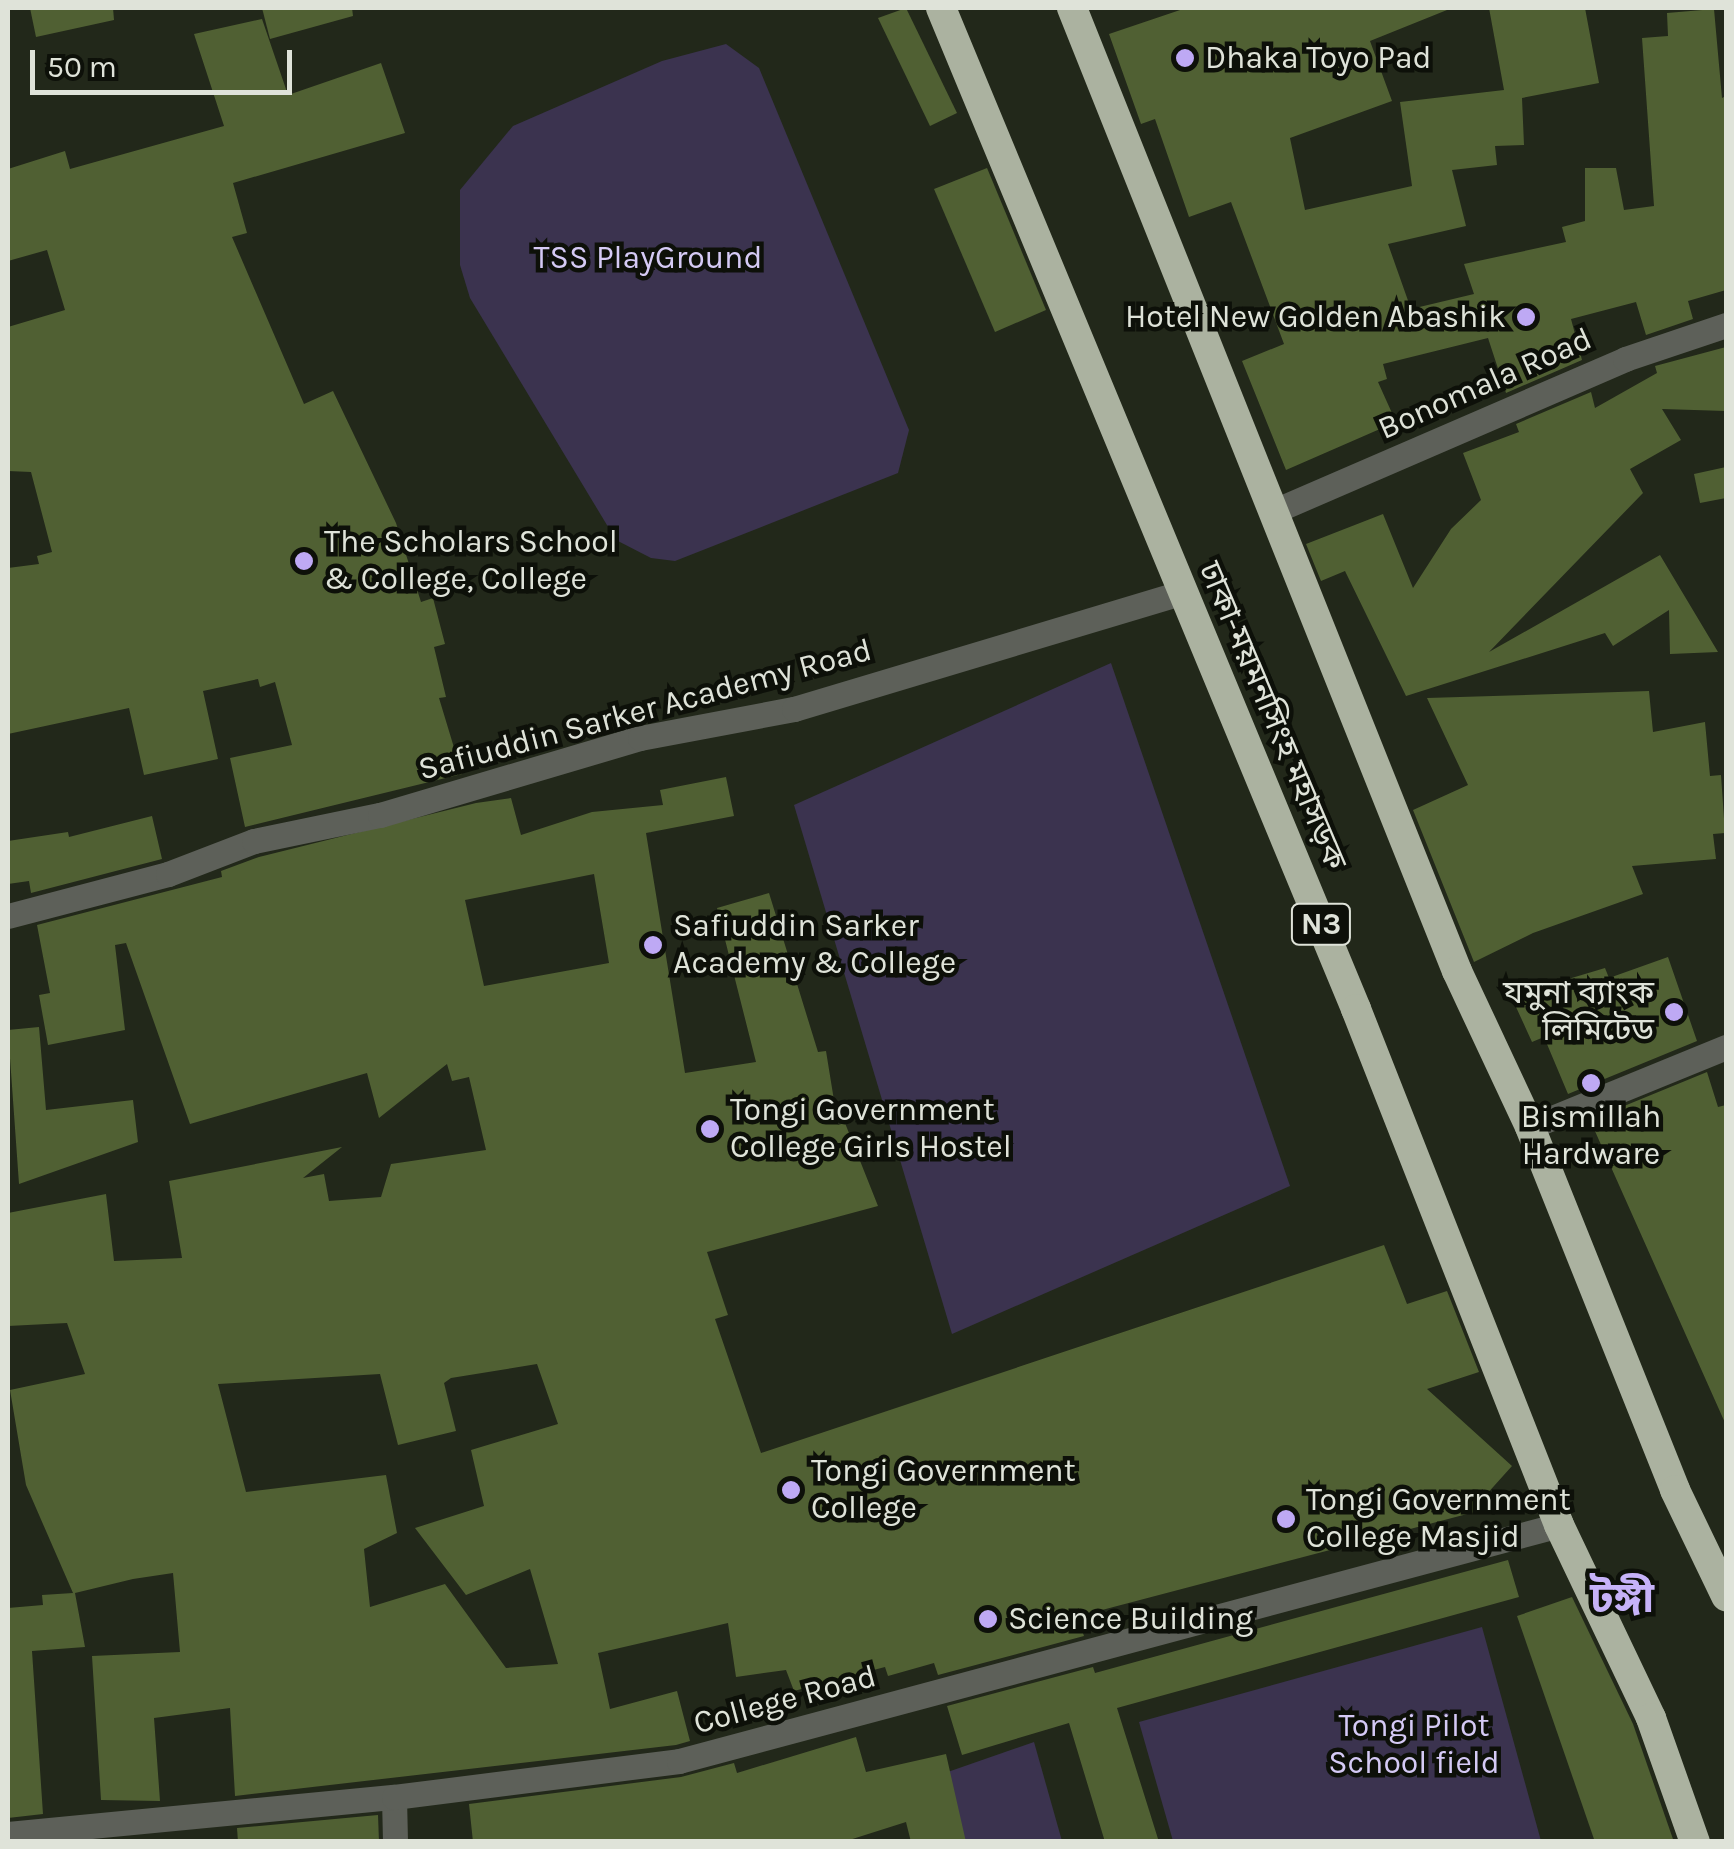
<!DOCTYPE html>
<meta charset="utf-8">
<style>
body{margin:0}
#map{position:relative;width:1734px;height:1849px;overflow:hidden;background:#22281a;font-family:Karla,"Noto Sans Bengali",sans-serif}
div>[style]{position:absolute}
.green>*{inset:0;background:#3b334f}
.building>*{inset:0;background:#506033}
.minor>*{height:25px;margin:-12.5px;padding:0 12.5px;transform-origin:12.5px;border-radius:12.5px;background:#5d6059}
.highway>*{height:30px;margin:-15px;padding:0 15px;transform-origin:15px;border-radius:15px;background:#abb2a0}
.dots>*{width:28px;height:28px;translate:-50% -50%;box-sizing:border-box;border:5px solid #0d1009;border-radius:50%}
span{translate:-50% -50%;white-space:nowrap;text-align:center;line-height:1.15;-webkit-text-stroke:9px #0d1009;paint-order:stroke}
.shield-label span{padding:2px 8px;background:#0d1009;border:2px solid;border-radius:8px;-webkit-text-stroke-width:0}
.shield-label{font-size:30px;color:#dfe3d9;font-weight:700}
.poi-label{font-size:32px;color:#dfe3d9}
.left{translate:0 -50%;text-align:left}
.right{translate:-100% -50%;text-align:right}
.park-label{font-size:32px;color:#d5caf5}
.street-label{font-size:32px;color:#dfe3d9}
.district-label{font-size:42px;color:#c6b2f8;font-weight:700}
.frame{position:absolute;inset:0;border:10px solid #dfe3d9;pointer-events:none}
.scale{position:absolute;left:30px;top:50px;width:262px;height:45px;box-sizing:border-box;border:5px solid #dfe3d9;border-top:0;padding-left:12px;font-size:30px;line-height:35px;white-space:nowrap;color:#dfe3d9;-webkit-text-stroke:8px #0d1009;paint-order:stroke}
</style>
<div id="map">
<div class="green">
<i style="clip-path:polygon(726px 44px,759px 68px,909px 430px,898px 473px,675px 561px,651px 558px,616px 540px,470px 298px,460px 265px,460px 190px,513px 126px,662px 61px)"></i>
<i style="clip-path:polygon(1111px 663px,1290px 1186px,952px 1334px,794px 805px)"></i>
<i style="clip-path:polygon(1482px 1627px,1541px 1841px,1173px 1841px,1139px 1722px)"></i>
<i style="clip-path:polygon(1034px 1742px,1062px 1841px,937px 1841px,919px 1782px)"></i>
</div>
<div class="building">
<i style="clip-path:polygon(30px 8px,113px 8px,114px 20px,36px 37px)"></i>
<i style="clip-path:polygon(262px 8px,352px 8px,353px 16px,270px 39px)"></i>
<i style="clip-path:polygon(906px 8px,957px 113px,930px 126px,878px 18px)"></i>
<i style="clip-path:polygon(1186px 8px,1452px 8px,1370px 41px,1392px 101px,1290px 138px,1305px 210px,1412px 186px,1400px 102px,1504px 90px,1489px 8px,1585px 8px,1599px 83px,1522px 98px,1524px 145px,1495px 146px,1497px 165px,1452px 170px,1466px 226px,1388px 244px,1411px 309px,1474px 294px,1464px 264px,1566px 242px,1562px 227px,1585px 221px,1585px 168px,1616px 168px,1624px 210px,1654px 206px,1642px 38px,1668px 36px,1667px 13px,1714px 9px,1722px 98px,1726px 96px,1726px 290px,1688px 301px,1693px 319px,1646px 335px,1636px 302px,1571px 319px,1582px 360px,1506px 393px,1488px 338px,1383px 364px,1387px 379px,1378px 382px,1396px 422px,1286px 470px,1242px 361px,1284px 344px,1231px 202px,1189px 217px,1155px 119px,1141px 124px,1109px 34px)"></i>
<i style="clip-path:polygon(262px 19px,288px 95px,381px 63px,405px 133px,233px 183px,247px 233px,232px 237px,304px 404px,333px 391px,396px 523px,421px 602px,433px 598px,445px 644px,434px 647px,446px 697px,439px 698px,462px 774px,245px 827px,230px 758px,292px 745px,275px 682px,260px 687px,258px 679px,203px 691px,218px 759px,144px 775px,129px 708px,8px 734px,8px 568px,39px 564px,37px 556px,52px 552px,31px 472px,8px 471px,8px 327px,65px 310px,47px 250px,8px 261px,8px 169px,65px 151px,70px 169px,224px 126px,194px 34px)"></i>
<i style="clip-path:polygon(987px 168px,1046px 310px,995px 332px,934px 189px)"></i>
<i style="clip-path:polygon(1726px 347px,1726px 411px,1662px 409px,1681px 440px,1630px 469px,1643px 493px,1489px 652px,1660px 555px,1718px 652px,1670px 654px,1669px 610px,1613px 646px,1605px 633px,1406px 696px,1345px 571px,1321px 581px,1306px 544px,1383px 514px,1413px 588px,1451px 529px,1481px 500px,1463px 453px,1519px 432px,1516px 424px,1591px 392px,1595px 408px,1657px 373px,1655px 366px)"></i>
<i style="clip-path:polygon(1726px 467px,1726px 498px,1700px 503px,1694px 474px)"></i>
<i style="clip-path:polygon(1649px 691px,1653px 732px,1705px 722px,1710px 776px,1721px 775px,1725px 833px,1713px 834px,1716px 859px,1632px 866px,1643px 894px,1533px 933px,1474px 962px,1413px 810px,1468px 785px,1427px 698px)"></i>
<i style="clip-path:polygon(evenodd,726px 777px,734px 816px,646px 833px,685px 1073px,756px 1062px,717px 908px,769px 893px,818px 1052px,826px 1051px,838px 1125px,845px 1123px,878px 1206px,707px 1252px,728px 1315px,715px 1319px,761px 1453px,1384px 1245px,1407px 1304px,1447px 1291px,1479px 1372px,1427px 1389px,1512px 1466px,1485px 1496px,1490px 1508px,1102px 1610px,1079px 1621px,1084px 1636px,938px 1675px,934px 1663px,888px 1676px,885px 1667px,794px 1691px,786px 1670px,736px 1677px,728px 1623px,598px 1653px,610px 1709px,677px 1691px,690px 1741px,676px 1745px,235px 1796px,230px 1708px,154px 1718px,160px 1801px,101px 1800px,92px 1656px,180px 1652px,173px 1573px,133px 1579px,75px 1593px,85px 1647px,32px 1651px,43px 1814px,8px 1818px,8px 1608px,43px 1605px,42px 1595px,73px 1593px,26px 1485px,10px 1390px,85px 1374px,67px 1323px,8px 1326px,8px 1213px,106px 1194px,114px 1261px,182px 1258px,169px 1181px,342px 1147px,303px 1178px,324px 1174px,329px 1201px,381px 1197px,391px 1164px,486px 1150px,469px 1077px,452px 1081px,447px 1064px,379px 1118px,367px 1073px,190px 1124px,126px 943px,115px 945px,125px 1030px,48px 1045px,39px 995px,50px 993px,37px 925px,222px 877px,221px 871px,259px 857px,476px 803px,511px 798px,521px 835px,592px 812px,663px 805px,660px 790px,726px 777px,594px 874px,609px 963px,484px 986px,465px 900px,594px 874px,726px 777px,537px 1364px,558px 1424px,471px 1450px,484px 1506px,415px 1528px,466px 1595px,530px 1569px,558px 1664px,506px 1668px,445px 1584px,370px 1607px,364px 1549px,397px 1533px,386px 1475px,246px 1492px,218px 1384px,380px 1374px,398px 1445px,456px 1431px,444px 1383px,451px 1378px,537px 1364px)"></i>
<i style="clip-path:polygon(152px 816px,162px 859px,31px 893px,29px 881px,8px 884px,8px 841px,68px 832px,69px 837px)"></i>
<i style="clip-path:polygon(1668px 957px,1697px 1041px,1568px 1094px,1544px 1037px,1532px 1042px,1511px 996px,1605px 968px,1609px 978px)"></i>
<i style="clip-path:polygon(39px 1027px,46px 1110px,133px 1100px,138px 1142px,19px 1184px,8px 1030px)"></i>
<i style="clip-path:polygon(1707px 1072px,1718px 1107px,1726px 1105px,1726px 1425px,1590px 1120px)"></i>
<i style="clip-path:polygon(1508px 1560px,1519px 1597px,1117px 1708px,1159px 1842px,1105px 1842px,1069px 1723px,962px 1755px,947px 1706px,1093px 1667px,1095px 1673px)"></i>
<i style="clip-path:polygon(1572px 1597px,1633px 1724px,1674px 1842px,1595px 1842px,1517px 1616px)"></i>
<i style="clip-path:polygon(856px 1737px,866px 1772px,946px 1754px,966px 1842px,911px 1842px,906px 1822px,843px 1842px,473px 1842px,469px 1804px,681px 1777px,734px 1763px,737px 1773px)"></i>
<i style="clip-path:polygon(378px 1815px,379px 1842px,238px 1842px,237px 1828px)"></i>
</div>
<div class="minor">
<i style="left:1272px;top:512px;width:385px;rotate:-23.4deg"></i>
<i style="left:1625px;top:359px;width:107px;rotate:-18.6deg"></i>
<i style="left:8px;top:916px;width:165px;rotate:-14.7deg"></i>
<i style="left:168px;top:874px;width:92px;rotate:-21deg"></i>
<i style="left:254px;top:841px;width:129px;rotate:-11.7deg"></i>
<i style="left:380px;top:815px;width:271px;rotate:-16.5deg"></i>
<i style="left:640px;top:738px;width:157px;rotate:-10.7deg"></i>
<i style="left:794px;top:709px;width:406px;rotate:-16.7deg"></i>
<i style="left:1530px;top:1127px;width:212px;rotate:-22.2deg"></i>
<i style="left:394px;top:1797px;width:45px;rotate:88.7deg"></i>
<i style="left:8px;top:1834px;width:388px;rotate:-5.5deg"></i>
<i style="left:394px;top:1797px;width:287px;rotate:-7.2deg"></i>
<i style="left:679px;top:1761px;width:911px;rotate:-15.01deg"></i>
</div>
<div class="highway">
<i style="left:941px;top:8px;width:1084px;rotate:67.48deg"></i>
<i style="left:1356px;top:1009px;width:554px;rotate:68.52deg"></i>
<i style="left:1559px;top:1525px;width:214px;rotate:64.5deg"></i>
<i style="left:1651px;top:1718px;width:132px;rotate:70.5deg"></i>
<i style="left:1072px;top:8px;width:1037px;rotate:68.21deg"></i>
<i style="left:1457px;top:971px;width:172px;rotate:64.9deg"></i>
<i style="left:1530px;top:1127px;width:391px;rotate:68.2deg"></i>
<i style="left:1675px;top:1490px;width:118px;rotate:64.3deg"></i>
</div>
<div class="dots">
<i style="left:1185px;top:58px;background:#bea9f4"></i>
<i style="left:1526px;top:317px;background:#bea9f4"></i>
<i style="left:304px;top:561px;background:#bea9f4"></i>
<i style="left:653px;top:945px;background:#bea9f4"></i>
<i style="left:1674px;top:1012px;background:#bea9f4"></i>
<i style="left:1591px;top:1083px;background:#bea9f4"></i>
<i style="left:710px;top:1129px;background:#bea9f4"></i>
<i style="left:791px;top:1490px;background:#bea9f4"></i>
<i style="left:1286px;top:1519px;background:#bea9f4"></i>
<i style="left:988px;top:1619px;background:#bea9f4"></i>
</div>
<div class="shield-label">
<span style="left:1321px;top:924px">N3</span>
</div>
<div class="poi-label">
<span class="left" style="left:1205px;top:58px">Dhaka Toyo Pad</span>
<span class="right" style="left:1506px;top:317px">Hotel New Golden Abashik</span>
<span class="left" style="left:324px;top:561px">The Scholars School<br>&amp; College, College</span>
<span class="left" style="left:673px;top:945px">Safiuddin Sarker<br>Academy &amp; College</span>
<span class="right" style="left:1654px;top:1012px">যমুনা ব্যাংক<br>লিমিটেড</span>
<span class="left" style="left:730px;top:1129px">Tongi Government<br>College Girls Hostel</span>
<span style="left:1591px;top:1136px">Bismillah<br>Hardware</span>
<span class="left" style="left:811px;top:1490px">Tongi Government<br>College</span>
<span class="left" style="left:1306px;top:1519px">Tongi Government<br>College Masjid</span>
<span class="left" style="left:1008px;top:1619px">Science Building</span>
</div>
<div class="park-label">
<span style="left:648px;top:258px">TSS PlayGround</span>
<span style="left:1414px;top:1745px">Tongi Pilot<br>School field</span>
</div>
<div class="street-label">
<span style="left:1485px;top:384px;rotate:-24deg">Bonomala Road</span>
<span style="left:645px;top:710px;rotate:-15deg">Safiuddin Sarker Academy Road</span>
<span style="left:1272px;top:716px;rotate:67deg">ঢাকা-ময়মনসিংহ মহাসড়ক</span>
<span style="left:785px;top:1700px;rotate:-15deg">College Road</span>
</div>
<div class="district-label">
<span style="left:1622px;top:1598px">টঙ্গী</span>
</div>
<div class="frame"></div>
<div class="scale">50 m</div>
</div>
